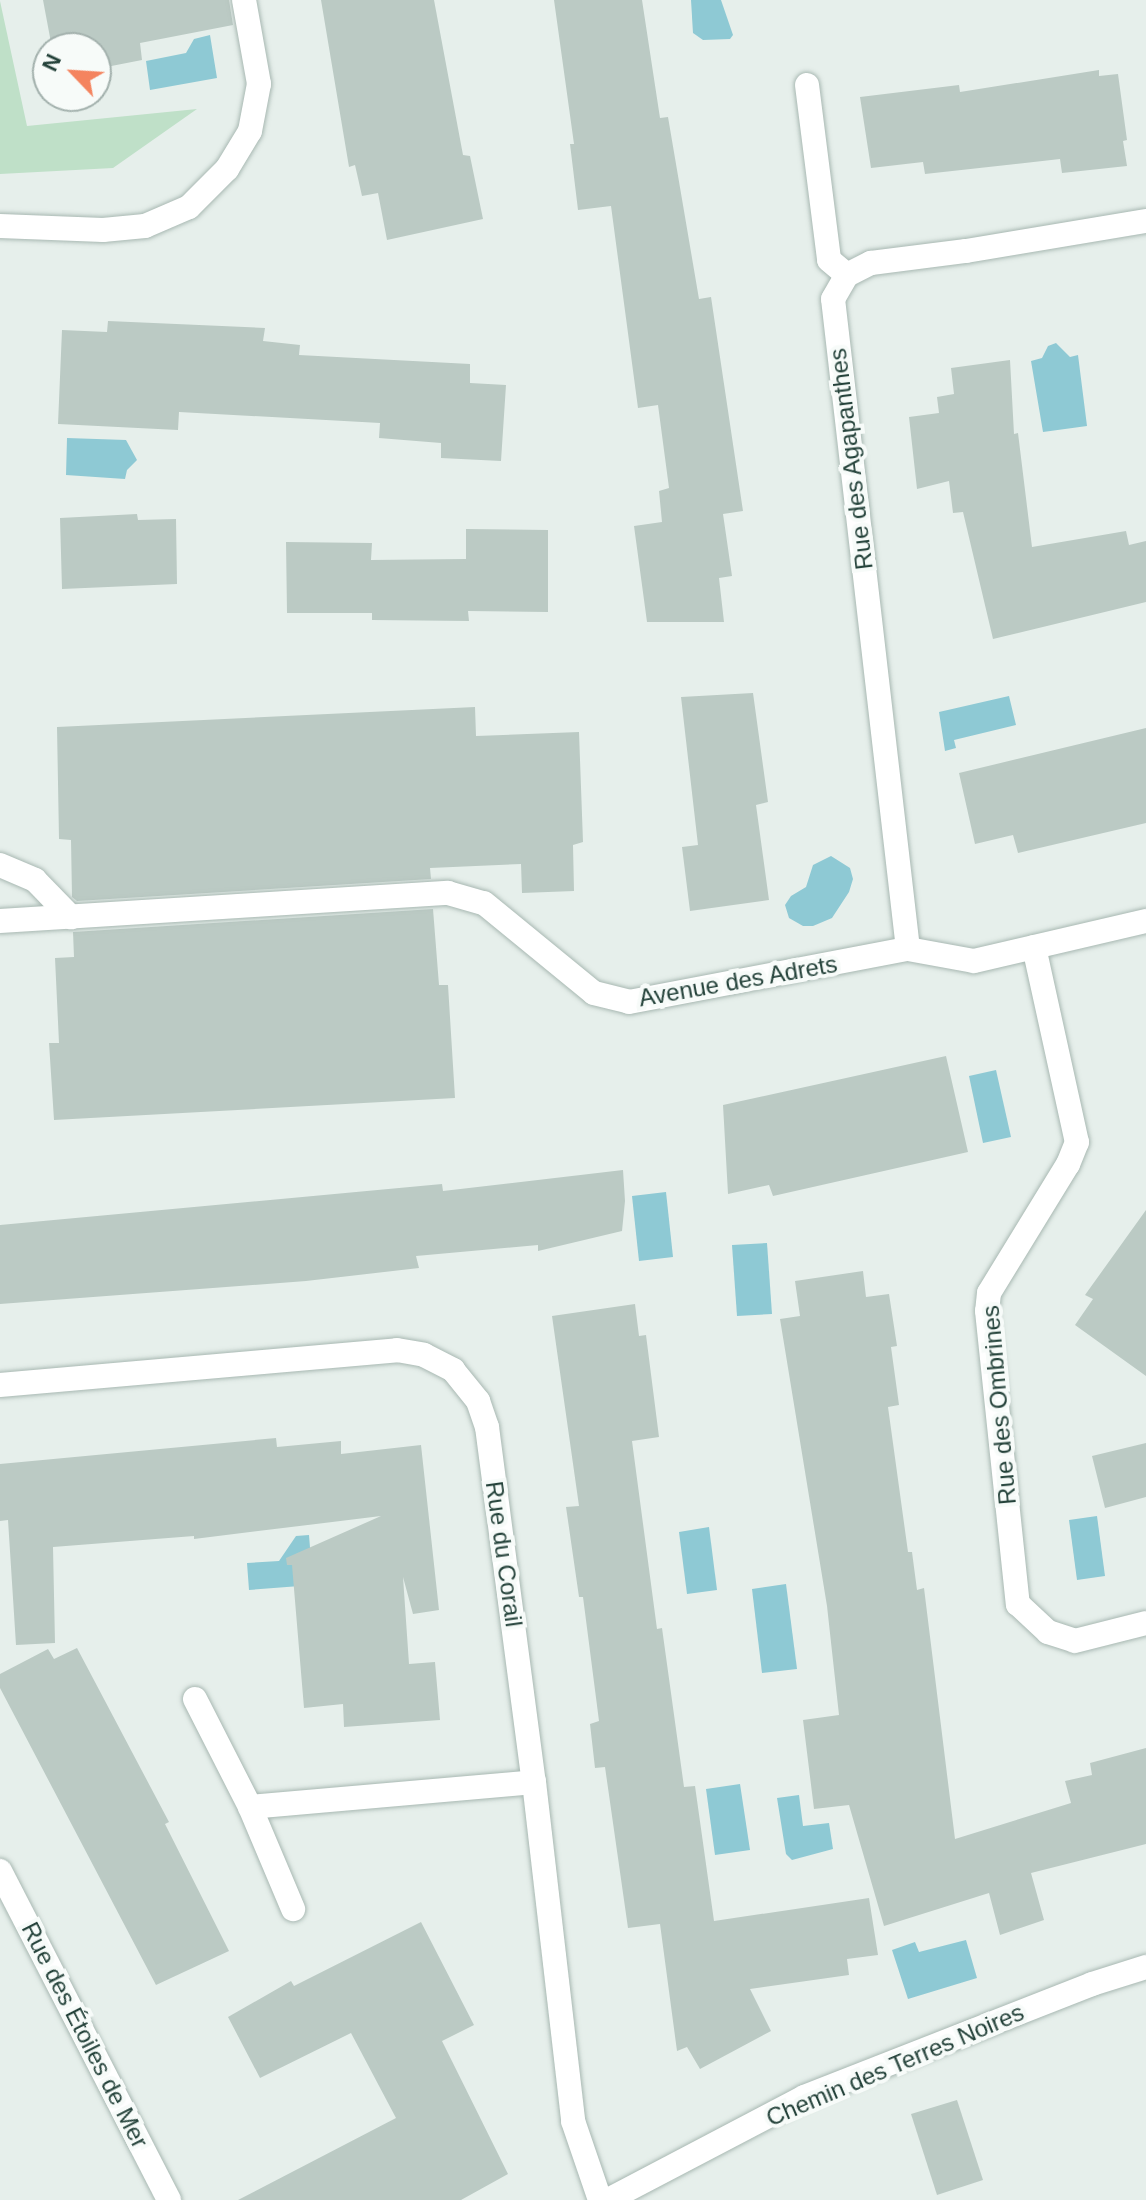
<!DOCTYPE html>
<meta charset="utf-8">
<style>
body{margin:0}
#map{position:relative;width:1146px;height:2200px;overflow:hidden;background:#e6efeb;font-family:Helvetica,sans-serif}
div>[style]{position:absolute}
.green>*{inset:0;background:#bfe0c8}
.water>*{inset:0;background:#8ec9d4}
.building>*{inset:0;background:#bbcac4}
.roads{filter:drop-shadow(0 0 2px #a8b8b2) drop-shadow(0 0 2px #a8b8b2)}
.minor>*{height:24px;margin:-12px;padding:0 12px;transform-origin:12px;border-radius:12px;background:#fff}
span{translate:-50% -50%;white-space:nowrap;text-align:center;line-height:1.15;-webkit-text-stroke:8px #f7fbf9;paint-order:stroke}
.street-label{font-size:24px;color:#24423a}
.north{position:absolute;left:32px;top:32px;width:80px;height:80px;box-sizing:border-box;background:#f7fbf9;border:2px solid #a3b1ad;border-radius:50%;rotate:295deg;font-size:22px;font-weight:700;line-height:32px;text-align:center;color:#24423a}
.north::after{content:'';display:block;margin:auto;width:28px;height:36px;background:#f4845f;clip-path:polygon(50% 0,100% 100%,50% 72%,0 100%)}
</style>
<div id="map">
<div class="green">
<i style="clip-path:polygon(0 1px,27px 126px,197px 109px,113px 168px,0 174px)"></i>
</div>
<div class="water">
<i style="clip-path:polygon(691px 0,721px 0,733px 35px,730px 39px,703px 40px,693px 33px)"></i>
<i style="clip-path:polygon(210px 35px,217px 78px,150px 90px,146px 61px,186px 53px,194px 39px)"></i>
<i style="clip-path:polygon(1056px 343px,1070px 357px,1078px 355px,1087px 426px,1043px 432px,1031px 361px,1042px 358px,1048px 346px)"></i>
<i style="clip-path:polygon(67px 438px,126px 440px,137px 460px,127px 470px,125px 479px,66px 475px)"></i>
<i style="clip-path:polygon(1009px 696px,1016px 725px,954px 740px,956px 748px,945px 751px,939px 712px)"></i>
<i style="clip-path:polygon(831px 856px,850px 868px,853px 879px,849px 892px,832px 918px,813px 926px,803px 926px,789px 918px,785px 905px,791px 896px,806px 887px,813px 865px)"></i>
<i style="clip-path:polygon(996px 1070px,1011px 1137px,983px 1143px,969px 1076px)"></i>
<i style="clip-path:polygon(666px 1192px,673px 1257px,639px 1261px,632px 1196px)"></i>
<i style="clip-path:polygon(767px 1243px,772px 1314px,737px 1316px,732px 1245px)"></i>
<i style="clip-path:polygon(1097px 1516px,1105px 1576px,1077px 1580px,1069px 1520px)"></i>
<i style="clip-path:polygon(709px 1527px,717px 1590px,687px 1594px,679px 1532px)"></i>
<i style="clip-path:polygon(309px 1535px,313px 1585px,249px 1590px,247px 1563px,279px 1561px,296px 1536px)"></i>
<i style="clip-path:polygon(786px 1584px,797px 1669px,762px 1673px,752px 1589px)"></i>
<i style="clip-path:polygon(740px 1784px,750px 1850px,715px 1855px,706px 1789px)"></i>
<i style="clip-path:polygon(799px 1795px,803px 1826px,829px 1823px,833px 1849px,792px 1860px,786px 1854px,777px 1798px)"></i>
<i style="clip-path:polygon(966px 1940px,977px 1978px,908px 1999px,892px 1950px,915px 1942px,919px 1952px)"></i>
</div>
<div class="building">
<i style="clip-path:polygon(43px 0,229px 0,233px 25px,140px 43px,142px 60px,96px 69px,96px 48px,52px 48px)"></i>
<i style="clip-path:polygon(321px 0,434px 0,463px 155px,470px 156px,483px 219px,387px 240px,378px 193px,362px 196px,355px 165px,349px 167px)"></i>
<i style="clip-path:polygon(554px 0,642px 0,660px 118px,668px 117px,699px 299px,711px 297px,743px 511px,723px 514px,732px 576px,719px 578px,724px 622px,647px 622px,634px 526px,662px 522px,659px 491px,669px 488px,658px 405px,638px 408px,611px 206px,578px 210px,570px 144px,574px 144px)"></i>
<i style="clip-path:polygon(1099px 70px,1099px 76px,1118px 74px,1127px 140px,1123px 141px,1127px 166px,1062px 173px,1060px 159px,925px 174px,923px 162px,871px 168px,860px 97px,959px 85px,960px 92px)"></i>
<i style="clip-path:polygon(108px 321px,265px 328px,263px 341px,300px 345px,299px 355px,470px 364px,470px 383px,506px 385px,501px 461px,441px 458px,441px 443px,379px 438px,380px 423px,179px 412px,178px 430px,58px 424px,62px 330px,107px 332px)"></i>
<i style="clip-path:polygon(1010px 360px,1014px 434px,1018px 433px,1032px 547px,1126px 531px,1129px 545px,1146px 541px,1146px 602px,993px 639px,963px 512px,953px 513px,949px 481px,917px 489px,909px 417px,939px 413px,937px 397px,954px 394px,951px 368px)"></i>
<i style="clip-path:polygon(137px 514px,138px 520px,176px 519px,177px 584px,62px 589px,60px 518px)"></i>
<i style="clip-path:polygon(466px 529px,548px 530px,548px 612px,468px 611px,469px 621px,372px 620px,372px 613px,287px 613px,286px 542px,372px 543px,371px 560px,466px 559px)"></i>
<i style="clip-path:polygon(753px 693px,768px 802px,756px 805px,769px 900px,690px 911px,682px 847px,698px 845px,681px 697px)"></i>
<i style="clip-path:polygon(475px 707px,476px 736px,579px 732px,583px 842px,573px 845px,574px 891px,522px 893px,521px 864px,430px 868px,431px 879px,77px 901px,72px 897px,71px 840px,59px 839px,57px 727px)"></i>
<i style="clip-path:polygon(1146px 728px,1146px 823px,1018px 853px,1013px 835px,975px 844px,959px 773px)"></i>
<i style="clip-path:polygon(433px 909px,439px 985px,448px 985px,455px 1098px,54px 1120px,49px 1043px,59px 1043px,55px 958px,74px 957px,73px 932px)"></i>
<i style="clip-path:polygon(946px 1056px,968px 1152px,773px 1196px,769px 1185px,728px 1194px,723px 1105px)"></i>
<i style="clip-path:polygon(623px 1170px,625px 1201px,622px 1231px,538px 1251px,538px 1245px,416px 1256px,419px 1268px,306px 1281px,0 1304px,0 1225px,442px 1184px,443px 1191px)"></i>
<i style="clip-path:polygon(1146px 1210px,1146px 1376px,1075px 1325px,1093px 1299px,1085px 1295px)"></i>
<i style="clip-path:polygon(863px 1271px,866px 1297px,889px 1294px,897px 1346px,891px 1347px,899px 1405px,888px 1407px,908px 1552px,912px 1552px,917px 1590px,924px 1588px,955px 1839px,1071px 1803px,1065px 1781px,1092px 1775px,1090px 1763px,1146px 1748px,1146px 1844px,1031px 1873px,1044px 1920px,1000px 1935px,989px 1893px,884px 1926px,849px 1805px,814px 1809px,803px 1720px,839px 1715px,827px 1606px,780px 1319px,800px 1316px,795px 1281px)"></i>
<i style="clip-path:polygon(635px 1304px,639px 1336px,646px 1335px,659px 1437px,632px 1441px,657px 1629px,662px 1628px,684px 1787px,695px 1786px,714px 1921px,869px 1898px,878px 1955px,847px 1959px,849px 1975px,750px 1989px,771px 2031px,700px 2069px,687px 2047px,677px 2051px,660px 1924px,628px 1928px,605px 1767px,595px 1768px,590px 1724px,599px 1721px,583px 1597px,579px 1597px,566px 1507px,579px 1506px,552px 1316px)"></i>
<i style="clip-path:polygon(276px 1438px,277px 1447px,341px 1441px,341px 1454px,421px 1445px,439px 1610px,413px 1614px,403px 1577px,409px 1664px,435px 1662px,440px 1720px,344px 1727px,343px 1704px,304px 1708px,292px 1565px,287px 1565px,286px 1558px,381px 1516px,194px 1539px,194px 1536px,53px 1547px,55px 1643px,16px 1645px,8px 1520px,0 1521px,0 1464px)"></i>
<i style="clip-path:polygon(1146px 1443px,1146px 1497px,1105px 1508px,1092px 1456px)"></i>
<i style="clip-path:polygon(77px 1648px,169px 1822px,165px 1824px,229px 1951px,156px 1985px,0 1688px,0 1674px,48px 1649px,54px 1659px)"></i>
<i style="clip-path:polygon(421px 1922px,474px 2025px,442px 2041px,508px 2174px,461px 2200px,238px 2200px,396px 2118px,351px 2033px,260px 2078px,228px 2017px,291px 1981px,294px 1986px)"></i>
<i style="clip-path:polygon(957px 2100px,983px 2180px,937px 2195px,911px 2114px)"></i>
</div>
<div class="roads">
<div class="minor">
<i style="left:807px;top:85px;width:176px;rotate:82.8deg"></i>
<i style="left:829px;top:260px;width:23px;rotate:40deg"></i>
<i style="left:0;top:226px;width:103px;rotate:2.2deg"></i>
<i style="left:103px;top:230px;width:42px;rotate:-5.4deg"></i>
<i style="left:145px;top:226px;width:48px;rotate:-23.4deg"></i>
<i style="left:189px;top:207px;width:54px;rotate:-45deg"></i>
<i style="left:227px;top:169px;width:44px;rotate:-58.8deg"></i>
<i style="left:250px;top:131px;width:48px;rotate:-79.2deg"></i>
<i style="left:259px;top:84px;width:85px;rotate:-100.1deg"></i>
<i style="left:0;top:865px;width:38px;rotate:23deg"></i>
<i style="left:35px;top:880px;width:52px;rotate:45.8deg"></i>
<i style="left:0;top:921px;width:449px;rotate:-3.6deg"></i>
<i style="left:448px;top:893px;width:37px;rotate:16deg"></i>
<i style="left:484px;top:903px;width:142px;rotate:39.3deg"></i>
<i style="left:594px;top:993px;width:36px;rotate:14deg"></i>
<i style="left:629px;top:1002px;width:284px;rotate:-10.8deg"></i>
<i style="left:908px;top:949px;width:67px;rotate:10.3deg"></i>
<i style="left:974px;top:961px;width:177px;rotate:-13.1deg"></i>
<i style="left:1034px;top:947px;width:200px;rotate:77.6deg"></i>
<i style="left:1077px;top:1142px;width:24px;rotate:112deg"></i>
<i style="left:1068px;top:1164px;width:151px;rotate:121.5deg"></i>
<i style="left:989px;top:1293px;width:18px;rotate:96deg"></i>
<i style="left:987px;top:1311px;width:295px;rotate:84deg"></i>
<i style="left:1018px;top:1604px;width:41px;rotate:43deg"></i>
<i style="left:1048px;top:1632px;width:28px;rotate:18deg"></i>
<i style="left:1075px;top:1641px;width:73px;rotate:-14.2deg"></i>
<i style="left:908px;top:949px;width:654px;rotate:-96.58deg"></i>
<i style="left:833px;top:299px;width:28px;rotate:-60deg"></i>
<i style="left:847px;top:275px;width:27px;rotate:-27deg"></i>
<i style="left:871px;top:263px;width:96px;rotate:-7.2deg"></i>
<i style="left:966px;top:251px;width:182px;rotate:-9.5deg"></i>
<i style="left:0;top:1385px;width:399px;rotate:-5deg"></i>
<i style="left:397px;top:1350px;width:27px;rotate:10deg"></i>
<i style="left:424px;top:1355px;width:33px;rotate:27deg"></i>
<i style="left:453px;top:1370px;width:40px;rotate:51deg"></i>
<i style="left:478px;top:1401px;width:28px;rotate:71deg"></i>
<i style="left:487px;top:1427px;width:358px;rotate:82.5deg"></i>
<i style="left:534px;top:1782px;width:341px;rotate:83.4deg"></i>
<i style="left:573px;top:2121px;width:83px;rotate:71.1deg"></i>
<i style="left:195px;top:1699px;width:121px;rotate:63deg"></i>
<i style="left:250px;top:1807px;width:111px;rotate:67.1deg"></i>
<i style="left:250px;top:1807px;width:285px;rotate:-5deg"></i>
<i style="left:0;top:1871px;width:370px;rotate:62.8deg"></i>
<i style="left:608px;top:2200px;width:221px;rotate:-27.7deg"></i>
<i style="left:804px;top:2097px;width:309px;rotate:-21.4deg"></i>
<i style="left:1092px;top:1984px;width:57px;rotate:-17.5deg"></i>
</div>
</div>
<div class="street-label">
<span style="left:851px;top:459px;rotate:-97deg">Rue des Agapanthes</span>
<span style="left:738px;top:981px;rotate:-10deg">Avenue des Adrets</span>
<span style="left:999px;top:1405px;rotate:-95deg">Rue des Ombrines</span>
<span style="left:504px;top:1554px;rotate:82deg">Rue du Corail</span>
<span style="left:85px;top:2035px;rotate:63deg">Rue des Étoiles de Mer</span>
<span style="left:895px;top:2065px;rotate:-23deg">Chemin des Terres Noires</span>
</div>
<div class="north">N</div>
</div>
